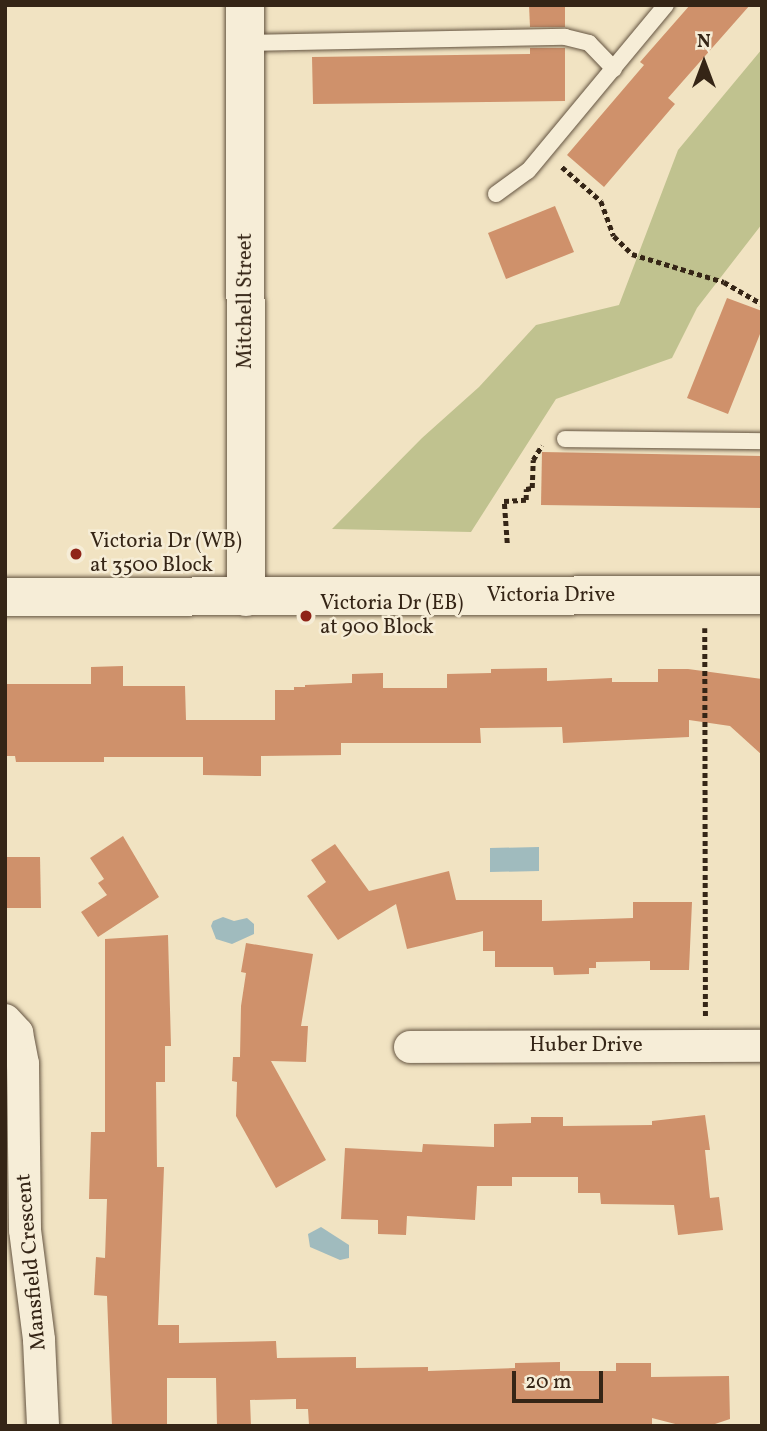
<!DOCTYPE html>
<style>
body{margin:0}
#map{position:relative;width:767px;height:1431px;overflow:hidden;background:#f1e3c2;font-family:Vollkorn,serif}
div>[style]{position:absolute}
.green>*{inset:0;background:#c0c28f}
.water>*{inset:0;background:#a0bbbe}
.building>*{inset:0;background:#cf916b}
.path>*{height:4.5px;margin-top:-2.25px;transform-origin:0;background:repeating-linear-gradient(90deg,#352516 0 5px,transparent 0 8.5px)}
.roads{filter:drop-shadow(0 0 2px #645441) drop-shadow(0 0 2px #645441)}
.lane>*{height:16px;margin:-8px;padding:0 8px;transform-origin:8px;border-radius:8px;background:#f6edd7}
.street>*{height:32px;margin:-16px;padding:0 16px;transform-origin:16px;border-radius:16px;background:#f6edd7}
.secondary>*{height:38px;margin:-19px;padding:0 19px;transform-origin:19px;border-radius:19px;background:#f6edd7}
.dots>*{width:19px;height:19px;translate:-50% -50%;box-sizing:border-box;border:4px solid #f6edd7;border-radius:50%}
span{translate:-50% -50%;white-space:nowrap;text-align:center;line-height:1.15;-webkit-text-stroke:5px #f6edd7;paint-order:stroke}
.street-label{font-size:21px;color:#352516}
.poi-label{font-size:21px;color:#352516}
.left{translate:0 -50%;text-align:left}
.frame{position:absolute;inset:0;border:7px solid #352516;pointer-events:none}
.north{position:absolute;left:669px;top:28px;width:70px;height:70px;-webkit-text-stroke:5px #f6edd7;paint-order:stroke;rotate:0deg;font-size:19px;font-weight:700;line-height:28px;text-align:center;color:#352516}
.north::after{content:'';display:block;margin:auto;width:24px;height:32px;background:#352516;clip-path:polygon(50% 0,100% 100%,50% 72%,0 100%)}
.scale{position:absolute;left:512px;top:1371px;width:91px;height:32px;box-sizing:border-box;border:4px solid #352516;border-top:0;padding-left:9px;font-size:21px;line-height:24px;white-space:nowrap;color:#352516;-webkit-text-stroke:5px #f6edd7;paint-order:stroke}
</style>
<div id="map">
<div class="green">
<i style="clip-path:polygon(762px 49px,762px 224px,697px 308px,672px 358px,556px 399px,471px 532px,332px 529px,422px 438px,479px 387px,536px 325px,619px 305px,678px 150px)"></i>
</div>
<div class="water">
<i style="clip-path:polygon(539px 847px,539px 871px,490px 872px,490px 848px)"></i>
<i style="clip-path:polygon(223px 917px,234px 921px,247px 918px,254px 924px,254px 934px,232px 944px,216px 939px,211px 926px,213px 921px)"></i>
<i style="clip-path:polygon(321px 1227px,349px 1245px,349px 1258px,340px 1260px,310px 1247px,308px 1234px)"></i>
</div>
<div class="building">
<i style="clip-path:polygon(529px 5px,565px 5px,565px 27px,530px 27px)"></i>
<i style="clip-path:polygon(690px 5px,750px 5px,668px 98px,675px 104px,604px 187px,567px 155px,644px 65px,640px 62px)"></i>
<i style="clip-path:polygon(530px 48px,565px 48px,565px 101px,313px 104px,312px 57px,530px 54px)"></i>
<i style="clip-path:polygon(555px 206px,574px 252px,506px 279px,488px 233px)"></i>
<i style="clip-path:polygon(727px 298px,762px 311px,762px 329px,728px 414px,687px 398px)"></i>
<i style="clip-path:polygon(542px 452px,762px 456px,762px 508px,541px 505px)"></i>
<i style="clip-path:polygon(123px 666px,123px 686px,185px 686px,186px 720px,275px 720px,275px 690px,294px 690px,294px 687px,305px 687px,305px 685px,352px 683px,352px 674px,383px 673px,383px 688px,447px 688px,447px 674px,491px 673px,491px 669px,547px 668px,547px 681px,612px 678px,612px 682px,658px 682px,658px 669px,688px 669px,762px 679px,762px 755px,730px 726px,689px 720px,689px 737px,563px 743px,562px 727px,480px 728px,481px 743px,341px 743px,341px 755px,261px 756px,261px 776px,203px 775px,203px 757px,104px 757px,104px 762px,16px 762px,15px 756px,5px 756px,5px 684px,91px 684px,91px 667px)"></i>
<i style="clip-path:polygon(123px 836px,159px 897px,98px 937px,81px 912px,107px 895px,98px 883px,104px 879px,90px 858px)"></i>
<i style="clip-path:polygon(335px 844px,369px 891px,449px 871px,456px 900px,542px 900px,542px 921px,633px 918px,633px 902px,692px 902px,689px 970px,650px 970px,650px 961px,596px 962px,596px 968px,589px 968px,589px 974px,554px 975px,553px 967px,495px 967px,495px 951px,483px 951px,483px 931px,407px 949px,396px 904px,338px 940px,307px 896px,326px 882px,311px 860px)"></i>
<i style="clip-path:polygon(5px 857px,40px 857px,41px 908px,5px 908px)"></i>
<i style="clip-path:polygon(168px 935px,171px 1046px,165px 1046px,165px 1082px,156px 1082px,157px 1167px,164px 1167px,158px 1325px,179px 1325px,179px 1343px,276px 1341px,277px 1358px,356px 1357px,356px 1368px,428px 1367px,428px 1371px,515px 1368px,515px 1363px,560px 1362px,560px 1371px,616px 1371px,616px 1363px,651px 1363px,651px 1377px,729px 1376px,730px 1419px,709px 1426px,683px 1426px,652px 1418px,652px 1426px,309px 1425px,308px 1409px,296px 1409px,296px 1399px,250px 1400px,251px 1426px,217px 1426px,216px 1378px,167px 1378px,167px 1426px,112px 1426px,107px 1296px,94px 1295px,96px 1257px,105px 1258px,107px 1199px,89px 1199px,91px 1132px,105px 1132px,105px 939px)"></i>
<i style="clip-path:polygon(246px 943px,313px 954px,301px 1026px,308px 1026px,306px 1062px,271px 1061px,326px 1160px,276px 1188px,236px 1116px,237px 1082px,232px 1081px,233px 1057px,240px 1057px,241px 1006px,246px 973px,241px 972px)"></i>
<i style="clip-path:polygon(705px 1115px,710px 1150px,705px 1150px,710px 1198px,719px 1197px,723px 1230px,678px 1235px,674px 1205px,601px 1204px,600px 1193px,578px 1193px,578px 1177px,512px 1177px,512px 1186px,477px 1186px,475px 1220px,407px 1216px,406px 1235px,378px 1234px,378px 1220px,341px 1219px,345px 1148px,422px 1152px,423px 1144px,494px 1147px,494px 1124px,531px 1123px,531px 1117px,563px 1117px,563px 1126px,652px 1125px,652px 1121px)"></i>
</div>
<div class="path">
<i style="left:562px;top:167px;width:52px;rotate:41.1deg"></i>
<i style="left:601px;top:201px;width:37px;rotate:70deg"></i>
<i style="left:614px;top:236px;width:25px;rotate:45deg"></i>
<i style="left:632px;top:254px;width:96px;rotate:16.9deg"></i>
<i style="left:724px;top:282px;width:44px;rotate:30.1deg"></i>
<i style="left:507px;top:543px;width:42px;rotate:-94.1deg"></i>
<i style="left:504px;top:501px;width:22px;rotate:-3deg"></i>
<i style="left:526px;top:500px;width:11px;rotate:-90deg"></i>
<i style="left:526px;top:489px;width:6px;rotate:-9deg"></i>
<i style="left:532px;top:488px;width:28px;rotate:-88deg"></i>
<i style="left:533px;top:460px;width:17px;rotate:-59deg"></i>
<i style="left:705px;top:628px;width:390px;rotate:89.9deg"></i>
</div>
<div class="roads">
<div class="lane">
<i style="left:245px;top:43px;width:320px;rotate:-1.1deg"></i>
<i style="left:565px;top:37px;width:25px;rotate:14deg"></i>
<i style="left:589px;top:43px;width:36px;rotate:46deg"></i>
<i style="left:496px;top:194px;width:39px;rotate:-36deg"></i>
<i style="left:528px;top:171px;width:216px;rotate:-50.3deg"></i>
<i style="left:565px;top:439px;width:197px;rotate:0.6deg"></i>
</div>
<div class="street">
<i style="left:5px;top:1020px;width:18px;rotate:47deg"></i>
<i style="left:17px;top:1033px;width:32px;rotate:79deg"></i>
<i style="left:23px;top:1064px;width:166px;rotate:89.3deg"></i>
<i style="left:25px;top:1230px;width:111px;rotate:82.7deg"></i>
<i style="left:39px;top:1340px;width:86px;rotate:87.3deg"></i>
<i style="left:410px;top:1047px;width:352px;rotate:-0.2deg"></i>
</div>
<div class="secondary">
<i style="left:245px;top:5px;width:592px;rotate:89.9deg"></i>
<i style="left:5px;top:597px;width:757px;rotate:-0.15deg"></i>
</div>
</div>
<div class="dots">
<i style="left:76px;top:554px;background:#8f2418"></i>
<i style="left:306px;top:616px;background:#8f2418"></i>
</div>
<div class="street-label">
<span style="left:246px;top:301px;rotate:-90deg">Mitchell Street</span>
<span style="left:551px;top:596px">Victoria Drive</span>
<span style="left:586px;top:1046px">Huber Drive</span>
<span style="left:32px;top:1262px;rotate:-95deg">Mansfield Crescent</span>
</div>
<div class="poi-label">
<span class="left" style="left:90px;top:554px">Victoria Dr (WB)<br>at 3500 Block</span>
<span class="left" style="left:320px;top:616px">Victoria Dr (EB)<br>at 900 Block</span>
</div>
<div class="frame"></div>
<div class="north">N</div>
<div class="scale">20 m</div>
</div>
